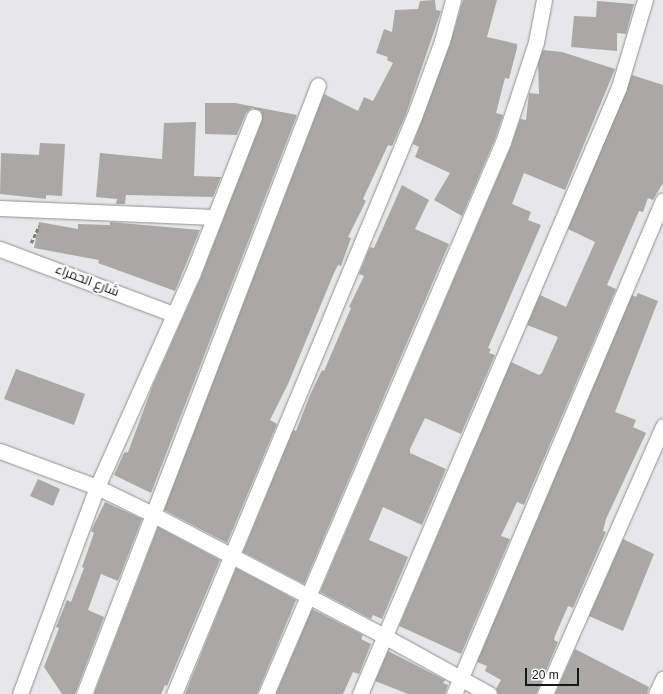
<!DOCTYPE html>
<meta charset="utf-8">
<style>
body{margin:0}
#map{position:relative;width:663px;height:694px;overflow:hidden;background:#e7e7e9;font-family:Arial,Cairo,sans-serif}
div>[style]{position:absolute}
.building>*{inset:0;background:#a9a8a7}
.path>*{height:2.5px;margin-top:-1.25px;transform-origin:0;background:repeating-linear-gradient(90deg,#7d7d7e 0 4px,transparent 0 6px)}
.roads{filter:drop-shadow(0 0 1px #8f9091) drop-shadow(0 0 1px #8f9091)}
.street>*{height:15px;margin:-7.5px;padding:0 7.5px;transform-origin:7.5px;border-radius:7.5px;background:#fff}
span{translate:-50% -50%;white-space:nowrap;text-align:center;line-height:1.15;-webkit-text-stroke:3.5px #fff;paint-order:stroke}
.street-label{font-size:13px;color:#161717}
.scale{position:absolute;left:525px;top:668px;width:54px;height:18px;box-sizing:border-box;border:2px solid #161717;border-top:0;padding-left:5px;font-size:12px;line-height:14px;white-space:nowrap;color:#161717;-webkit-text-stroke:3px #fff;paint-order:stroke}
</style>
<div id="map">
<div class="building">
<i style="clip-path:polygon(435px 0,436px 10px,441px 11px,406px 114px,392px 146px,388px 145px,363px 199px,366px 201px,348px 237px,351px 238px,341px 266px,338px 265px,334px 273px,288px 384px,270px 420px,277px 424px,227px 543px,164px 510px,324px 94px,358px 111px,364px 97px,373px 101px,393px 63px,387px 60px,388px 57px,376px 53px,384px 29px,392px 32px,395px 10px,418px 9px,420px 1px)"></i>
<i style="clip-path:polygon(463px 0,497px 0,487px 37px,517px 44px,517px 48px,509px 79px,505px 78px,496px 113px,503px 115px,495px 139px,462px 216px,434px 200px,450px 173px,415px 157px,419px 147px,413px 144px,450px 44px)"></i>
<i style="clip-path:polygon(597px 1px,634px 4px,626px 34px,617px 33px,617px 51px,571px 47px,574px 16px,596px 17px)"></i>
<i style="clip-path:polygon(543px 50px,562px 52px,615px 69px,565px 190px,524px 173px,512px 204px,531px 212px,528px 220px,541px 225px,488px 348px,491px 349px,489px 353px,495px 355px,461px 434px,425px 418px,410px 449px,410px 453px,446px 469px,422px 525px,383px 507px,369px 540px,408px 557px,382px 619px,373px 615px,371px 619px,320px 592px,511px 146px,520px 119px,526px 120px,529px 93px,539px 94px,538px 63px)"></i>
<i style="clip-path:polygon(632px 75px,663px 85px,663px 183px,653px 200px,648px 198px,643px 212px,639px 211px,607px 285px,616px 289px,524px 505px,517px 502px,501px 536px,510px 539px,461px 654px,399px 626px,511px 362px,539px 375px,542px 373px,558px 337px,527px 325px,540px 295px,566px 307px,595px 242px,568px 229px)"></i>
<i style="clip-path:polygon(205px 103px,235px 103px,297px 115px,151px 493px,114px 475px,124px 453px,128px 452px,153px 385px,200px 279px,262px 120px,261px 111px,252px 108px,246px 113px,237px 135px,205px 134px)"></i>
<i style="clip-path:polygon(196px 122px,194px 176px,221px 177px,213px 197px,126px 195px,125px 204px,116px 204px,117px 199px,96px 197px,100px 153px,162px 159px,164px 123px)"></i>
<i style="clip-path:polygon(40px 143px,65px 144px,62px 196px,46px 195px,46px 199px,0 194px,1px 153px,39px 155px)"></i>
<i style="clip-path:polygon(402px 185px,429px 200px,415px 229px,449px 244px,304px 584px,243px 552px,293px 430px,296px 431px,310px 395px,322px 370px,324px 371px,351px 308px,349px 307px,364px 276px,359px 274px,370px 247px,374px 248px)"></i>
<i style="clip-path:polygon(39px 222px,78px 229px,78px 224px,110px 225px,110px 222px,200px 230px,175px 291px,98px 263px,99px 260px,34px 248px)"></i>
<i style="clip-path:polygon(638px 293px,658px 301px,615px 412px,636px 420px,633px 427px,646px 433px,606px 519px,603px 531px,606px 532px,573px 608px,568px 606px,555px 636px,554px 640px,558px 642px,536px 694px,498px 694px,496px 689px,501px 680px,485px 671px,487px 666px,477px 662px,632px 295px,636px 297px)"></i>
<i style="clip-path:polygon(16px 369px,85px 394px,74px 425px,4px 399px)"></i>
<i style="clip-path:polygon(38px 479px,60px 489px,53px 506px,30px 496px)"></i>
<i style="clip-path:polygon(105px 502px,142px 519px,118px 581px,101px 574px,88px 610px,104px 617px,75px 694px,62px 694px,44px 667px,59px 628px,56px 627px,67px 600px,71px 602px,84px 568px,82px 567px,94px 533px,91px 531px)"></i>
<i style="clip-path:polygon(158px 527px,220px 560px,167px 686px,165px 685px,161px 694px,94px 694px)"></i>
<i style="clip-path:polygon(623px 539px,654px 554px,623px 631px,589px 616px)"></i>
<i style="clip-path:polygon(236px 568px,296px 600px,257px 694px,185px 694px)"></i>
<i style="clip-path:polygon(312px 609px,363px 635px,361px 639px,371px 644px,359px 674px,353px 672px,343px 694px,276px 694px)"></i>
<i style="clip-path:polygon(575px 649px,649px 687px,647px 694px,555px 694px)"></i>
<i style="clip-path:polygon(388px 651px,445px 680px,443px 683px,448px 685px,445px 694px,408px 694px,375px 681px)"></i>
</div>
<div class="path">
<i style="left:31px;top:243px;width:19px;rotate:-65deg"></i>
</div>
<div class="roads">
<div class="street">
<i style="left:0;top:208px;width:214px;rotate:2.4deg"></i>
<i style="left:0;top:249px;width:185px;rotate:20.6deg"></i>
<i style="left:0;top:451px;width:103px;rotate:20.4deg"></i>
<i style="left:97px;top:487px;width:61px;rotate:26.1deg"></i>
<i style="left:152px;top:514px;width:262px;rotate:27.7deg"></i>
<i style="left:384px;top:636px;width:120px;rotate:28.9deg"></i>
<i style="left:20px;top:694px;width:221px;rotate:-69.6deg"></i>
<i style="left:97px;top:487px;width:232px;rotate:-65.9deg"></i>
<i style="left:192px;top:275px;width:170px;rotate:-68.6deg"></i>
<i style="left:84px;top:694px;width:652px;rotate:-68.98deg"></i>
<i style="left:174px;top:694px;width:625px;rotate:-67.42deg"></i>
<i style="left:414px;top:117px;width:81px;rotate:-69.8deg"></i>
<i style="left:442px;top:41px;width:42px;rotate:-75deg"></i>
<i style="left:266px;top:694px;width:601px;rotate:-66.76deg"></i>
<i style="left:503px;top:142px;width:105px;rotate:-71.7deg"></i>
<i style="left:536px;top:42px;width:43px;rotate:-79.2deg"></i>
<i style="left:360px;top:694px;width:660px;rotate:-66.89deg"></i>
<i style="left:619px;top:87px;width:91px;rotate:-73.4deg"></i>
<i style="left:454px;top:694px;width:536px;rotate:-67.07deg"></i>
<i style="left:545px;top:694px;width:293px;rotate:-66.2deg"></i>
<i style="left:656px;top:694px;width:17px;rotate:-65deg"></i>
</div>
</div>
<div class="street-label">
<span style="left:87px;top:281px;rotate:21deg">شارع الحمراء</span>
</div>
<div class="scale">20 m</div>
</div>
